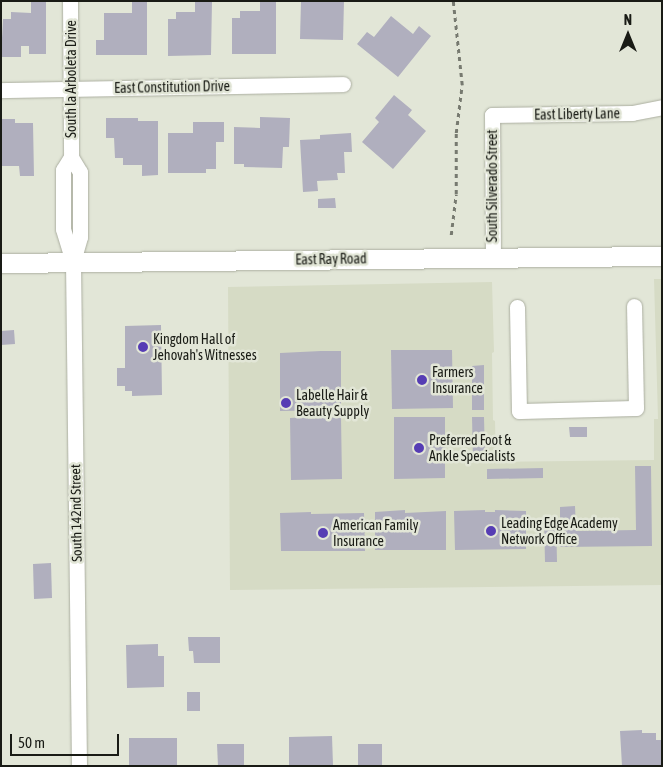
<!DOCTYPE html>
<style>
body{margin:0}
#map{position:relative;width:663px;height:767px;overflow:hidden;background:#e2e6d7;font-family:"Asap Condensed",sans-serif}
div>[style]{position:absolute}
.built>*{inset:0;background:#d6dbc5}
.building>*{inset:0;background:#b0afbe}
.path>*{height:2.5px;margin-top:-1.25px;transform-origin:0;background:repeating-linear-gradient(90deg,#777a70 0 4px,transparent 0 8px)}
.roads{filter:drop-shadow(0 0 1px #abaea0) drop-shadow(0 0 1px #abaea0)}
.minor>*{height:15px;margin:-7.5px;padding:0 7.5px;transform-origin:7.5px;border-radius:7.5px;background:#fff}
.major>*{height:19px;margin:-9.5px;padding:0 9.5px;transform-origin:9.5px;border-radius:9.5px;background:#fff}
.dots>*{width:14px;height:14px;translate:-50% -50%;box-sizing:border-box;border:2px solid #e2e6d7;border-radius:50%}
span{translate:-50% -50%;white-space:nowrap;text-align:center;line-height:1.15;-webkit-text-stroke:5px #e2e6d7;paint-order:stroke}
.street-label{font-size:14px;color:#191b15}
.poi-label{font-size:14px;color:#191b15}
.left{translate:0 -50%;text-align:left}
.frame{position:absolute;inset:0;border:2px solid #191b15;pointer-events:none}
.north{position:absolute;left:603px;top:10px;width:50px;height:50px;-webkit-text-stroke:4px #e2e6d7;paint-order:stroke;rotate:0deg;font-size:14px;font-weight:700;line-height:20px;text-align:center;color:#191b15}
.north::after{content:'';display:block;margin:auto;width:18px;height:22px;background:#191b15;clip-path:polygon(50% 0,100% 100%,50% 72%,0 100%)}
.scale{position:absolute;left:10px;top:734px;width:109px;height:22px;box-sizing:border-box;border:2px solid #191b15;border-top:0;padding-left:6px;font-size:15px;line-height:18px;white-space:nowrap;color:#191b15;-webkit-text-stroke:4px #e2e6d7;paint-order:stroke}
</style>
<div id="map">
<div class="built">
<i style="clip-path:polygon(654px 279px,662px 279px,662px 585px,230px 590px,228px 287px,492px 282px,494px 352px,492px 353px,493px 420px,495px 421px,496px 462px,654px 460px,654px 419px,658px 419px)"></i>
</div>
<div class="building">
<i style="clip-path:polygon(260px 1px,276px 1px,276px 54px,232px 54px,232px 18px,240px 18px,240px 11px,260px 11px)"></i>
<i style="clip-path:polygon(301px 1px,344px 1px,343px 40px,300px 39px)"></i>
<i style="clip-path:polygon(31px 2px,46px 2px,46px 54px,29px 54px,29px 46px,21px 46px,21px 57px,1px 57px,3px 19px,11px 19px,11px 12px,31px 13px)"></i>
<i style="clip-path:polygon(132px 2px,147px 2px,147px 55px,96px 55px,96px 40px,104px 40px,104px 13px,132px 13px)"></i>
<i style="clip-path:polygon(195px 2px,212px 2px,211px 55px,168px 56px,168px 19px,176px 19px,176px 12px,195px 12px)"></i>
<i style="clip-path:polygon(391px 16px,413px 34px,419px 26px,431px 36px,398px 77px,357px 44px,367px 32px,374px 37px)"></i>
<i style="clip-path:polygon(394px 95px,412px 110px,408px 115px,426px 131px,393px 169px,362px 142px,379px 122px,375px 118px)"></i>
<i style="clip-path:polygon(260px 117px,290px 118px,289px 147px,283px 147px,282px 168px,244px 167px,244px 164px,234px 164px,234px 127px,260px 128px)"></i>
<i style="clip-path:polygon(106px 118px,138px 118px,138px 121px,158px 121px,158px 175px,142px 176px,142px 165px,123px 165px,123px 158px,115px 158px,114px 138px,106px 138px)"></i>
<i style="clip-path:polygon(1px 119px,15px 119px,15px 123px,33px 123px,34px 176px,20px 176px,19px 166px,1px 166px)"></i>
<i style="clip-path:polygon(193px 122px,224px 122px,224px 142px,216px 142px,216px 169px,206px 169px,206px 173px,168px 173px,168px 133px,193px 133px)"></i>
<i style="clip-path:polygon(351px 133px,352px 152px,344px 152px,345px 173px,337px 173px,338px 180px,317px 181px,318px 191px,303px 192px,300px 140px,320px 139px,320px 135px)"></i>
<i style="clip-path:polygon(335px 198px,336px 208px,318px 208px,318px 199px)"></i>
<i style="clip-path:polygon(161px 325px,162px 395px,132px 396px,132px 391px,125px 391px,125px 386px,117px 386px,117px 368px,125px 368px,125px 326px)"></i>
<i style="clip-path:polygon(14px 330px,15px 344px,1px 345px,1px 331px)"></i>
<i style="clip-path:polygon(391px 350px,452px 350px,453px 408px,392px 409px)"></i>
<i style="clip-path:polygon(321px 351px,341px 351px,341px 410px,280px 411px,280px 353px)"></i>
<i style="clip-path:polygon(484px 365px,484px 410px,472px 410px,472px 366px)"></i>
<i style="clip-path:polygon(308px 417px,308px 419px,341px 417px,342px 479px,291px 480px,290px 418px)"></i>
<i style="clip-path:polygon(394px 417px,445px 417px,445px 478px,394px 479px)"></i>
<i style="clip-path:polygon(472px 417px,484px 417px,485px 461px,473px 461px)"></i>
<i style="clip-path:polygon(569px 427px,587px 427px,587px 437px,570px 437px)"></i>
<i style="clip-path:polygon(635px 466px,651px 466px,652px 546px,560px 547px,560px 507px,575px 506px,576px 531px,636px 530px)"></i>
<i style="clip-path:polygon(543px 468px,543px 478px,487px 479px,487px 469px)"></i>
<i style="clip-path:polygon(405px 510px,405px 513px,446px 511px,446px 550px,375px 550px,375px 512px)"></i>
<i style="clip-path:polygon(485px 510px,485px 512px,495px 512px,495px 510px,526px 511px,526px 549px,455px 550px,454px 511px)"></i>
<i style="clip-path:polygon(311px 512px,311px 514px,364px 513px,365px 551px,281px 551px,280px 513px)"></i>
<i style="clip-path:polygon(544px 517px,556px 517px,557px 562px,545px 562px)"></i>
<i style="clip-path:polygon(51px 563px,52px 598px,34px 599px,33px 564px)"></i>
<i style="clip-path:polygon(188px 637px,220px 637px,220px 663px,194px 663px,193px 651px,189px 651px)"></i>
<i style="clip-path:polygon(158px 644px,158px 656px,164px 656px,164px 687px,127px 688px,126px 645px)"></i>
<i style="clip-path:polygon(187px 692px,200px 692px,200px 711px,187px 711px)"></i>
<i style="clip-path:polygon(642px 730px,642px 733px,656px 733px,656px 740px,662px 740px,662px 766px,622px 766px,620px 731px)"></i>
<i style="clip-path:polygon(332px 736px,333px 765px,289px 766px,289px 737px)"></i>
<i style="clip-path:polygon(129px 738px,177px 738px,177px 766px,129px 766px)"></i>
<i style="clip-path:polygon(217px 744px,244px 744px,244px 766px,218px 766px)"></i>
<i style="clip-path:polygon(358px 744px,382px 744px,382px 765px,358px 765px)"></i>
</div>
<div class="path">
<i style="left:451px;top:235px;width:41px;rotate:-83deg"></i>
<i style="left:456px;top:194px;width:61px;rotate:-90deg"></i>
<i style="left:456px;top:133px;width:48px;rotate:-82.9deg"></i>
<i style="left:462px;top:85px;width:84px;rotate:-96.1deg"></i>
</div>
<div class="roads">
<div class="minor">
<i style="left:70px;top:1px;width:156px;rotate:89.6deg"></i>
<i style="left:71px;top:157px;width:17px;rotate:59deg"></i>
<i style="left:80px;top:172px;width:65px;rotate:90deg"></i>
<i style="left:80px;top:237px;width:25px;rotate:106deg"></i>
<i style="left:73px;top:261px;width:505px;rotate:89.32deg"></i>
<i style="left:1px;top:90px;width:342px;rotate:-1deg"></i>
<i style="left:71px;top:157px;width:15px;rotate:122deg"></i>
<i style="left:63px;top:170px;width:59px;rotate:90deg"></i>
<i style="left:63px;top:229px;width:34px;rotate:73deg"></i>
<i style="left:493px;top:257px;width:142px;rotate:-90.4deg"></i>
<i style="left:492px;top:115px;width:140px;rotate:-0.8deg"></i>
<i style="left:632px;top:113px;width:31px;rotate:-11deg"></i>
<i style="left:517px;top:307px;width:104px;rotate:88.9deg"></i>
<i style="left:519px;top:411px;width:117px;rotate:-1.5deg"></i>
<i style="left:636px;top:408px;width:102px;rotate:-91.1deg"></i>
</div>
<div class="major">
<i style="left:1px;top:263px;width:661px;rotate:-0.61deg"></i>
</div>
</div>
<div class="dots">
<i style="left:143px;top:347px;background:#563db4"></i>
<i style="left:422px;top:380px;background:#563db4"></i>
<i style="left:286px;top:403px;background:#563db4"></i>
<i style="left:419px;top:448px;background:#563db4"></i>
<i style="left:491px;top:531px;background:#563db4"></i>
<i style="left:323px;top:533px;background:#563db4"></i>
</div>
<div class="street-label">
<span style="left:71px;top:79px;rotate:-90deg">South la Arboleta Drive</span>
<span style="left:172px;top:87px;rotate:-1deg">East Constitution Drive</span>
<span style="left:577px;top:114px;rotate:-1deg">East Liberty Lane</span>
<span style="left:492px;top:186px;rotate:-90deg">South Silverado Street</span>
<span style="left:331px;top:259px;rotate:-1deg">East Ray Road</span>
<span style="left:76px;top:513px;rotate:-91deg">South 142nd Street</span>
</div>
<div class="poi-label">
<span class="left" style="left:153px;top:347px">Kingdom Hall of<br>Jehovah's Witnesses</span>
<span class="left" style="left:432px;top:380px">Farmers<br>Insurance</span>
<span class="left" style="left:296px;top:403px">Labelle Hair &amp;<br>Beauty Supply</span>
<span class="left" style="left:429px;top:448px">Preferred Foot &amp;<br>Ankle Specialists</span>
<span class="left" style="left:501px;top:531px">Leading Edge Academy<br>Network Office</span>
<span class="left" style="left:333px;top:533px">American Family<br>Insurance</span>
</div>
<div class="frame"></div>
<div class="north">N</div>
<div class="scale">50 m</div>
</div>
